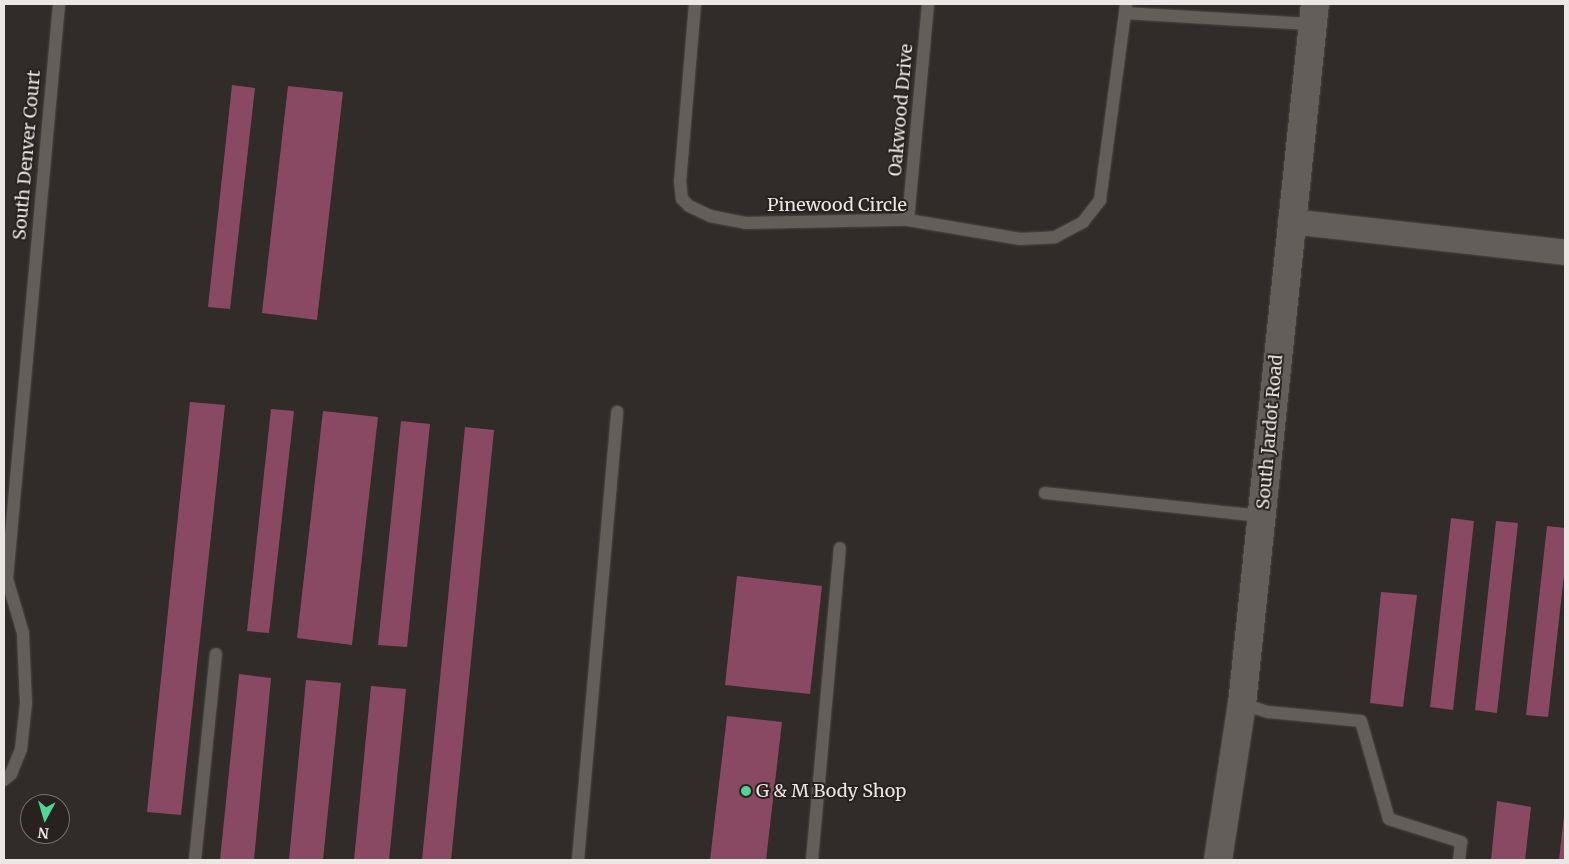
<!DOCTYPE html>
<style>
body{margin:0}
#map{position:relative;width:1569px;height:864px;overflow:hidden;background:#312c29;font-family:Merriweather,serif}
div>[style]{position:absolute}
.building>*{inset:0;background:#8a4962}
.roads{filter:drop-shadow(0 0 1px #4b4744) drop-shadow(0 0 1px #4b4744)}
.service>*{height:12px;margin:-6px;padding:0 6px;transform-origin:6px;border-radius:6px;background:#645e5b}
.minor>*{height:25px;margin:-12.5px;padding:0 12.5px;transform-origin:12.5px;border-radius:12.5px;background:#645e5b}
.tertiary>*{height:28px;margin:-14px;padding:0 14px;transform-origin:14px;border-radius:14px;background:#645e5b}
.dots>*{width:14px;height:14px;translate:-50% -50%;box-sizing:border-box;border:2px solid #27221f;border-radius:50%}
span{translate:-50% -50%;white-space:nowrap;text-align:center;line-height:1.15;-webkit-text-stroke:4px #27221f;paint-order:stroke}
.street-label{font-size:18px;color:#eae7e5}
.poi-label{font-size:18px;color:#eae7e5}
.left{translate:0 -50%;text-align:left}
.frame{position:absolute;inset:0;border:5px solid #eae7e5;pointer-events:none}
.north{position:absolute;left:20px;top:794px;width:50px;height:50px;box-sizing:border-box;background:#27221f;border:1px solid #75716e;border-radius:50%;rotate:186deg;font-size:14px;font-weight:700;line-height:20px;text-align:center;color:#eae7e5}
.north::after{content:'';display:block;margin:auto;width:18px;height:22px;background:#54d396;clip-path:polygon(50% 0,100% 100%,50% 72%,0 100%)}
</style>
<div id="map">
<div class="building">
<i style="clip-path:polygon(232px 85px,255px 88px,230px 309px,208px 307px)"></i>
<i style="clip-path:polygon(288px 86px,343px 92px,317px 320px,262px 313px)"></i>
<i style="clip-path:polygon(190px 402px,225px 405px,181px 815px,147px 812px)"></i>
<i style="clip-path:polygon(271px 409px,294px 411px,269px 633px,247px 631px)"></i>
<i style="clip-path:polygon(323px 411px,378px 417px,352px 645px,297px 638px)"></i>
<i style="clip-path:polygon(401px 421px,430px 424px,407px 647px,378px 645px)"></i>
<i style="clip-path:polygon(465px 427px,494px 430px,451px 860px,422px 860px)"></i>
<i style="clip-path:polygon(1451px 518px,1474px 521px,1453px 710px,1430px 707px)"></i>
<i style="clip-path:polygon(1496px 521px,1518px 523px,1497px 713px,1475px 710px)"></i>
<i style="clip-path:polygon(1547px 526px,1565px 528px,1565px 566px,1548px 717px,1526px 715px)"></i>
<i style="clip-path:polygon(737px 576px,822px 586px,810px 694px,725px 685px)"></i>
<i style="clip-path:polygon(1381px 592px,1417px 595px,1403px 707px,1370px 703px)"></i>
<i style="clip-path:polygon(239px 674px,271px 678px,254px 860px,220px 860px)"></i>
<i style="clip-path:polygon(306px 680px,341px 683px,323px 860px,289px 860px)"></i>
<i style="clip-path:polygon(371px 686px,406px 689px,389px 860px,354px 860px)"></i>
<i style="clip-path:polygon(727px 716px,782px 722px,766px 860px,710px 860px)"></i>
<i style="clip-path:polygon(1497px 801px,1531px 807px,1525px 860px,1491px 860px)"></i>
<i style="clip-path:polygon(1564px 816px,1565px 860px,1559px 860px)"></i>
</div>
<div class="roads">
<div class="service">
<i style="left:695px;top:4px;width:178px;rotate:94.8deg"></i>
<i style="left:680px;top:181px;width:18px;rotate:84deg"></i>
<i style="left:682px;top:199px;width:10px;rotate:45deg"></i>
<i style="left:689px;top:206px;width:23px;rotate:25deg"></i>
<i style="left:710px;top:216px;width:36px;rotate:11deg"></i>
<i style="left:745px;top:223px;width:163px;rotate:-1.1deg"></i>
<i style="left:908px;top:220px;width:114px;rotate:9.6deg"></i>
<i style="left:1020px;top:239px;width:35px;rotate:-3deg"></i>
<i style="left:1055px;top:237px;width:32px;rotate:-28deg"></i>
<i style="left:1083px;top:222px;width:28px;rotate:-52deg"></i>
<i style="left:1100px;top:200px;width:198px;rotate:-82.4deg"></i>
<i style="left:1125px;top:13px;width:187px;rotate:3.4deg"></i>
<i style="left:908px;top:220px;width:217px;rotate:-84.7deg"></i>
<i style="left:1045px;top:493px;width:218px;rotate:6.1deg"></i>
<i style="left:1242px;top:704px;width:28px;rotate:17deg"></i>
<i style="left:1269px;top:712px;width:92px;rotate:5.6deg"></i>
<i style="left:1361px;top:721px;width:102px;rotate:74.1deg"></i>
<i style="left:1389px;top:819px;width:76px;rotate:17.7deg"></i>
<i style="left:1461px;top:842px;width:18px;rotate:96deg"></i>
<i style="left:4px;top:780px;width:9px;rotate:-41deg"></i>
<i style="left:11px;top:774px;width:27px;rotate:-68deg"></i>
<i style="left:21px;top:749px;width:46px;rotate:-83.8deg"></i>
<i style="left:26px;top:703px;width:70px;rotate:-92.5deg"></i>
<i style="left:23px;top:633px;width:56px;rotate:-106.5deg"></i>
<i style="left:7px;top:579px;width:577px;rotate:-84.83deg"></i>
<i style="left:195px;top:860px;width:207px;rotate:-84.2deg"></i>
<i style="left:578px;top:860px;width:450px;rotate:-85deg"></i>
<i style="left:812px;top:860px;width:313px;rotate:-84.9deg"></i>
</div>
<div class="minor">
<i style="left:1290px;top:221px;width:277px;rotate:6.4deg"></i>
</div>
<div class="tertiary">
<i style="left:1218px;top:860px;width:158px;rotate:-81.3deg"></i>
<i style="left:1242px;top:704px;width:704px;rotate:-84.05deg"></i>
</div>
</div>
<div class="dots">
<i style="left:746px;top:791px;background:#54d396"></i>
</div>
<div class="street-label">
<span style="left:901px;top:110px;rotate:-85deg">Oakwood Drive</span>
<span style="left:27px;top:155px;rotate:-85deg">South Denver Court</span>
<span style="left:837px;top:205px">Pinewood Circle</span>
<span style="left:1270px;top:432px;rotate:-85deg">South Jardot Road</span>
</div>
<div class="poi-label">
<span class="left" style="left:756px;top:791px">G &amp; M Body Shop</span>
</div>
<div class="frame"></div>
<div class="north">N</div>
</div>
